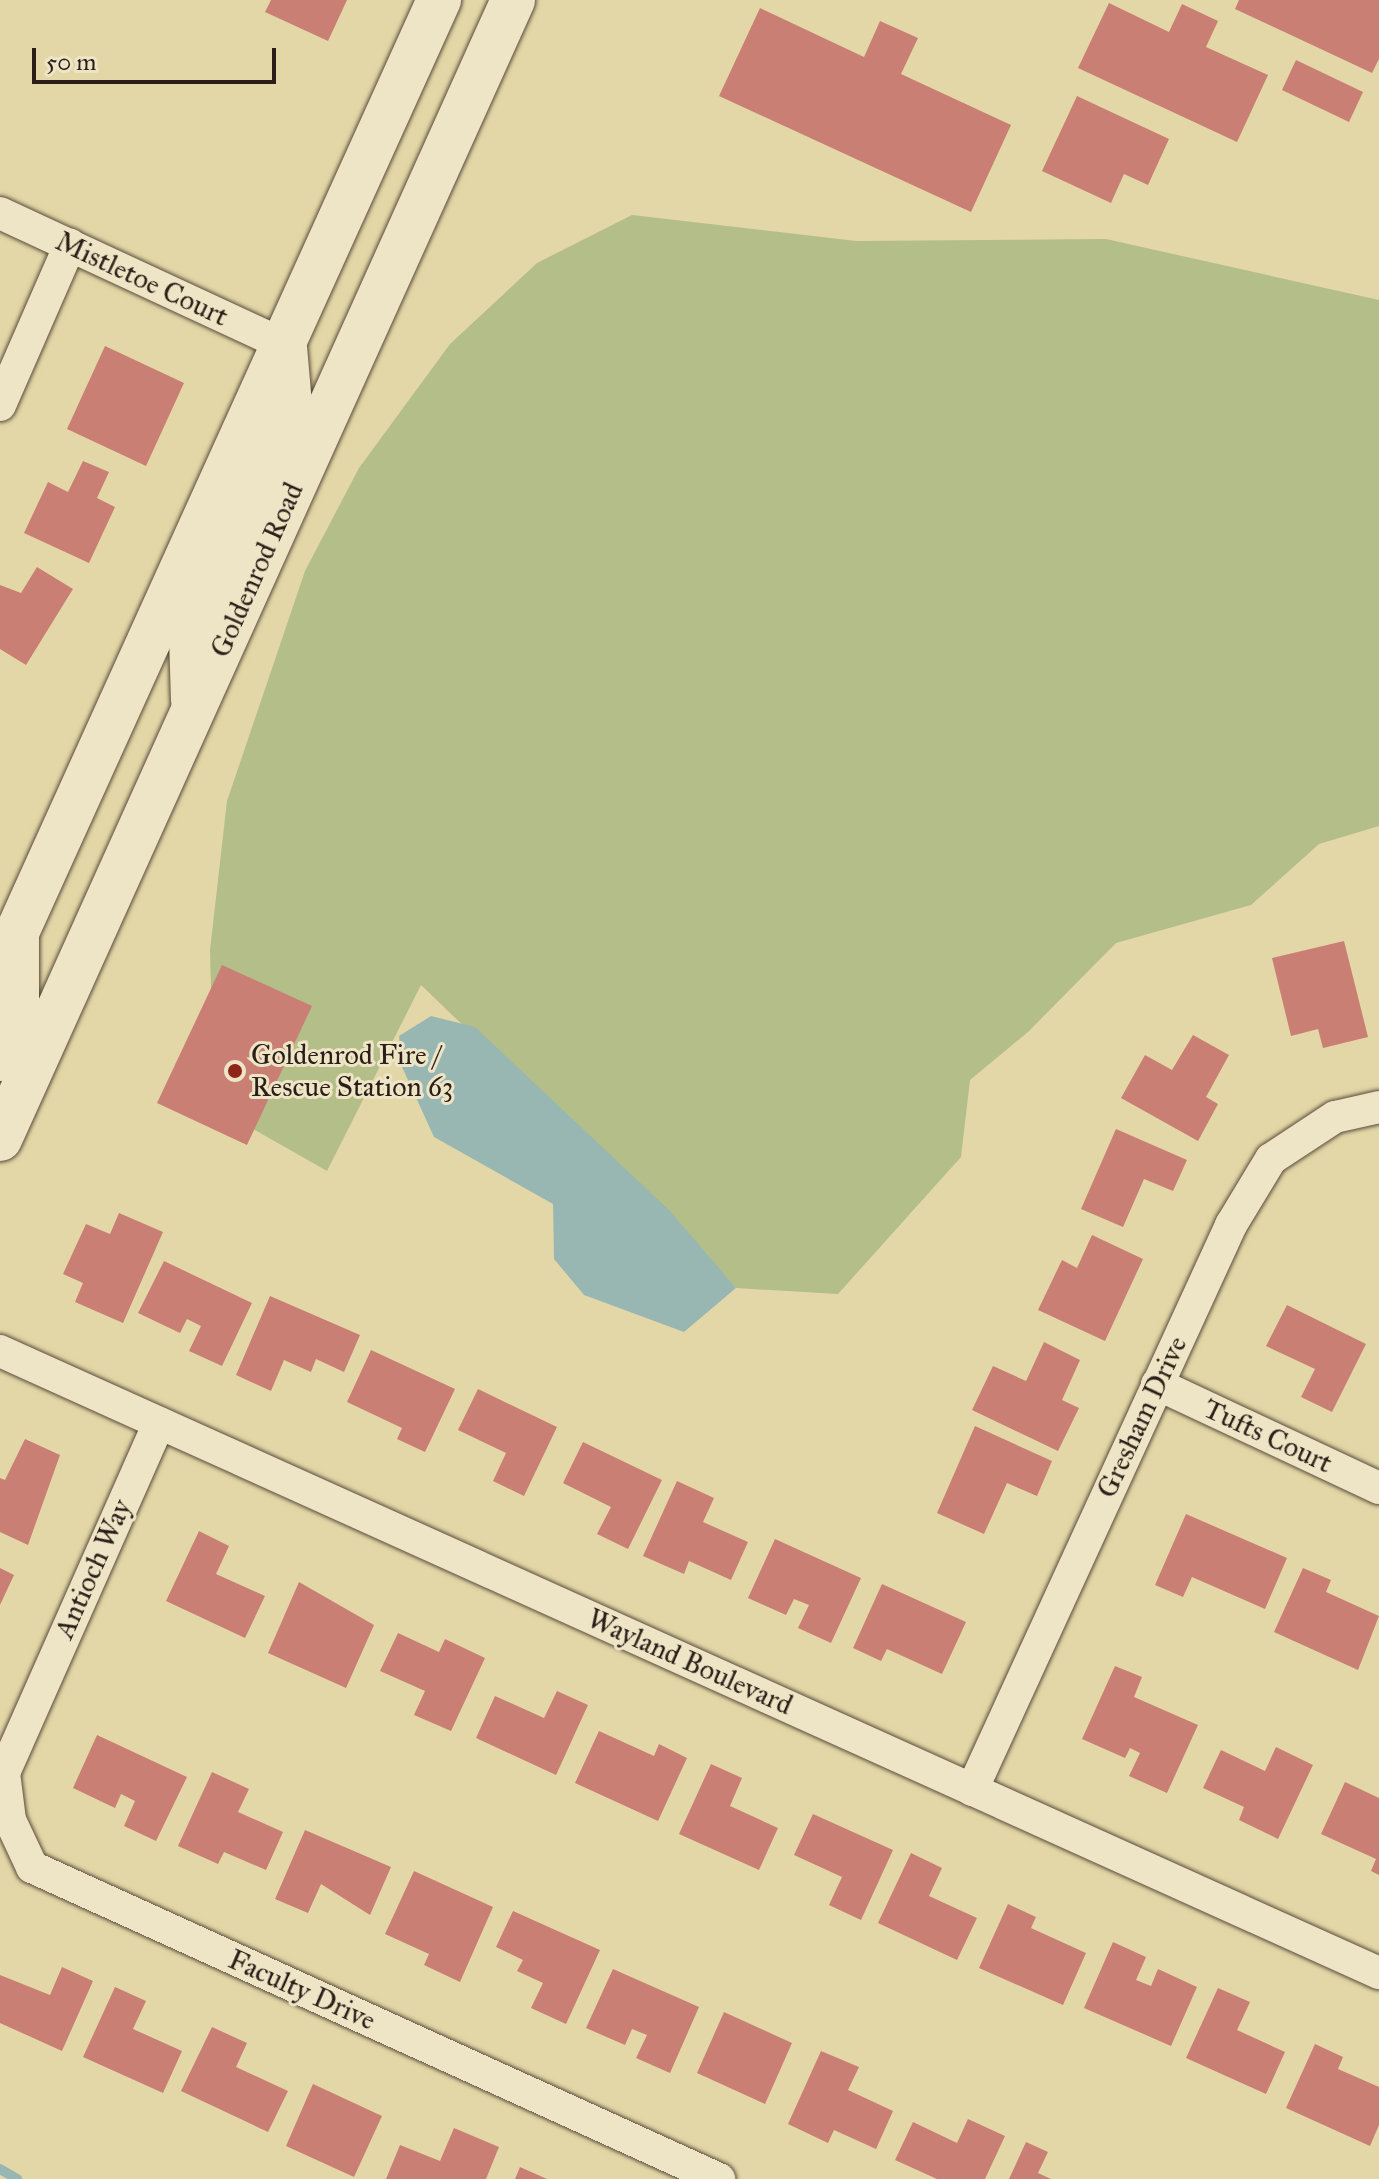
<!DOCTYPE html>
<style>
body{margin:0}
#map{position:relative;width:1379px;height:2179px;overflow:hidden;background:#e4d7a7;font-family:"IM FELL Great Primer",serif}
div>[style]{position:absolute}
.green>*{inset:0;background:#b3be88}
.water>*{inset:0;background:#99b7b2}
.stream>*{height:10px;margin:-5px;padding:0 5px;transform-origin:5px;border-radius:5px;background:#99b7b2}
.building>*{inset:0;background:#c97f73}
.roads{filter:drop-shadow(0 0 2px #594c3c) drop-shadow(0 0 2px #594c3c)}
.street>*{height:32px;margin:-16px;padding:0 16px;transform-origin:16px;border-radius:16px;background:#ede5c6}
.secondary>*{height:44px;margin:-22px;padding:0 22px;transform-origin:22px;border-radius:22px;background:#ede5c6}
.dots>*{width:22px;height:22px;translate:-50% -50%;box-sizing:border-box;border:4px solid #ede5c6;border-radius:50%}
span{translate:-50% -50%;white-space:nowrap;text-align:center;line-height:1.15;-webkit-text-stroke:6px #ede5c6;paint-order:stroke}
.street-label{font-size:28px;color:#2b1e18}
.poi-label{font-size:28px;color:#2b1e18}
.left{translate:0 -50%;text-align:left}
.scale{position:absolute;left:32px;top:48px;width:244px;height:36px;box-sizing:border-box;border:4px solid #2b1e18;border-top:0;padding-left:10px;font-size:24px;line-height:28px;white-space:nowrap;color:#2b1e18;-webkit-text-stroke:6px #ede5c6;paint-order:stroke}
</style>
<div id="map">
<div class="green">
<i style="clip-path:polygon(632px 215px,856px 241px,1106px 239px,1379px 300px,1379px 826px,1319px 844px,1251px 905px,1116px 943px,1028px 1032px,970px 1080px,961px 1157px,838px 1294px,736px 1288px,421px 985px,327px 1171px,241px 1122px,213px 1063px,210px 950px,227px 801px,305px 571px,359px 468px,450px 344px,537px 263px)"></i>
</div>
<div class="water">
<i style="clip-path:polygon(431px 1016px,475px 1027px,669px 1210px,736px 1288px,684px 1332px,584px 1295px,554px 1259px,553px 1204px,434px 1137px,402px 1067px,399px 1036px)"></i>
</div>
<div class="stream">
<i style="left:0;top:2169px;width:20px;rotate:30deg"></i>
</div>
<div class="building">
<i style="clip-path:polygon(271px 0,347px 0,328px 41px,265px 12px)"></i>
<i style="clip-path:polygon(1239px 0,1379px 0,1379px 59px,1372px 73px,1235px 9px)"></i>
<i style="clip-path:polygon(1109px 3px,1169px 32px,1182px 4px,1218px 21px,1206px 47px,1268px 75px,1237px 142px,1078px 68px)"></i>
<i style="clip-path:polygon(760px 8px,864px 57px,880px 21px,918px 38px,901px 74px,1011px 125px,971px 212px,719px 96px)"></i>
<i style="clip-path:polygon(1296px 60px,1363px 92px,1349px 122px,1282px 90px)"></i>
<i style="clip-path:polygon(1077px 96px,1169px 139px,1148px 185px,1124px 174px,1111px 203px,1042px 171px)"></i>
<i style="clip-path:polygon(105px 346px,184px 383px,146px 466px,67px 429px)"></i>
<i style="clip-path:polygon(83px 461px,109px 472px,97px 498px,115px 507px,89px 563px,24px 533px,48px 482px,68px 492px)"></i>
<i style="clip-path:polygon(37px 567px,73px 589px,26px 665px,0 649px,0 585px,21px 593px)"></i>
<i style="clip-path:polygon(1344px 941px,1368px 1037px,1323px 1048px,1318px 1029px,1291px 1036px,1272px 958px)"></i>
<i style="clip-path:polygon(222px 965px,312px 1006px,247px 1145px,157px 1103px)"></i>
<i style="clip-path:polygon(1193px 1035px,1229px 1055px,1206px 1097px,1218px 1104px,1198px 1141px,1121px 1098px,1145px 1055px,1172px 1070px)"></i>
<i style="clip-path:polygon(1116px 1129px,1187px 1160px,1173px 1191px,1144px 1179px,1123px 1227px,1081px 1209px)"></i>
<i style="clip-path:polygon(119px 1213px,163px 1232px,123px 1323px,75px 1302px,83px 1283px,63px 1274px,86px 1224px,110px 1234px)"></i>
<i style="clip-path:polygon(1092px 1235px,1143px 1259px,1105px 1341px,1038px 1310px,1062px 1260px,1077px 1268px)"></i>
<i style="clip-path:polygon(164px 1261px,252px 1303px,222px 1366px,189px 1351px,201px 1326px,187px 1319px,180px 1333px,138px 1313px)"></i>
<i style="clip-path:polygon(270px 1296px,360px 1335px,344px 1372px,316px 1359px,311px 1372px,284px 1360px,271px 1391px,236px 1375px)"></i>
<i style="clip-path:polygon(1287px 1305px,1366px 1344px,1332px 1412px,1301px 1397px,1315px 1369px,1266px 1346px)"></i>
<i style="clip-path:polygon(1044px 1342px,1080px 1360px,1062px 1400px,1079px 1408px,1058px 1451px,972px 1410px,993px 1366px,1026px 1381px)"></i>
<i style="clip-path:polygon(371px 1350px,455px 1389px,425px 1452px,397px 1439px,402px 1428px,347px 1402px)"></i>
<i style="clip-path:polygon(478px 1389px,557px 1427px,524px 1496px,493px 1481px,506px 1453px,458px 1430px)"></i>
<i style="clip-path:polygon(975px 1426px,1052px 1461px,1037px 1496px,1007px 1483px,984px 1534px,937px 1513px)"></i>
<i style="clip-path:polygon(25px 1439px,60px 1455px,28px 1545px,0 1532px,0 1478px,5px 1480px)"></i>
<i style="clip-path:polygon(583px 1442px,662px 1480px,628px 1549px,597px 1534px,611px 1507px,563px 1483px)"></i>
<i style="clip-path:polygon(677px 1481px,714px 1498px,703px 1522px,748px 1542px,731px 1580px,689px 1561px,684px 1574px,643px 1556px)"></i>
<i style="clip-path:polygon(1186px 1514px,1287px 1558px,1265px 1609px,1192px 1577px,1183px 1597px,1155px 1585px)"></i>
<i style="clip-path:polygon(199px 1531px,229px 1546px,216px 1574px,265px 1596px,245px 1638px,166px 1601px)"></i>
<i style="clip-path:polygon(775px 1539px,861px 1578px,831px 1643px,798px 1628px,809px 1605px,794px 1599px,786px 1615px,748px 1598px)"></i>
<i style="clip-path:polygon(0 1568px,14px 1575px,0 1605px)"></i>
<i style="clip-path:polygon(1303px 1568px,1331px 1580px,1326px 1592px,1379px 1616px,1358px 1670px,1274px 1632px)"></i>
<i style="clip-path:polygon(299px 1582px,374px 1625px,346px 1688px,268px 1653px)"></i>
<i style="clip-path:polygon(882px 1584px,966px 1622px,942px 1674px,887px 1649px,881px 1661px,853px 1648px)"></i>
<i style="clip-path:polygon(398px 1633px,439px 1652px,445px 1639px,485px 1658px,451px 1731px,414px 1715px,425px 1691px,380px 1671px)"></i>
<i style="clip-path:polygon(1115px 1666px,1142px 1677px,1134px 1697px,1198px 1725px,1167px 1793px,1129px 1776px,1140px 1753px,1130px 1748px,1125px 1758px,1082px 1739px)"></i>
<i style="clip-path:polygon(557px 1691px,588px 1705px,556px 1775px,476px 1738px,495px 1696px,544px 1718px)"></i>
<i style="clip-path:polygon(599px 1731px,654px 1756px,659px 1744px,687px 1758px,658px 1821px,575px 1783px)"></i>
<i style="clip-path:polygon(97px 1735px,187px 1777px,156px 1841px,124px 1826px,135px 1801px,121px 1794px,115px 1808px,73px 1788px)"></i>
<i style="clip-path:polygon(1276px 1747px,1313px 1765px,1278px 1839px,1239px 1820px,1244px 1807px,1203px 1788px,1221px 1750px,1265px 1771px)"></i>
<i style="clip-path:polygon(711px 1764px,742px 1778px,730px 1806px,778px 1828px,759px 1870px,679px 1834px)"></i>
<i style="clip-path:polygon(212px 1772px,249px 1789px,238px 1812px,283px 1832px,266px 1870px,224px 1852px,218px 1864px,178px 1846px)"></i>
<i style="clip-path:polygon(1345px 1782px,1379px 1798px,1379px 1875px,1371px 1871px,1376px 1859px,1321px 1834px)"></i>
<i style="clip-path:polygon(813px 1814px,893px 1850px,861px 1920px,829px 1905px,842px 1877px,794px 1855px)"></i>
<i style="clip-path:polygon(305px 1830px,391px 1867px,370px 1915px,321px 1884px,308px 1913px,275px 1899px)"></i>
<i style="clip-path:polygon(911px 1853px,942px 1868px,929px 1896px,977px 1918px,957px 1960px,878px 1923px)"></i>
<i style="clip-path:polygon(414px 1871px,493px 1907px,460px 1982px,424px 1965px,429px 1954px,385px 1934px)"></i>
<i style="clip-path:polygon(1008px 1904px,1036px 1917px,1031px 1928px,1086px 1953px,1063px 2005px,979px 1968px)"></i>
<i style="clip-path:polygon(513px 1911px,600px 1950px,566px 2024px,531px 2008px,543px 1983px,517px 1971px,523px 1960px,496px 1947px)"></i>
<i style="clip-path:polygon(1113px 1942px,1146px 1957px,1136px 1980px,1151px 1986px,1158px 1969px,1197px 1987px,1171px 2046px,1084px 2008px)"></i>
<i style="clip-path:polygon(62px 1967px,93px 1981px,62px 2051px,0 2023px,0 1975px,50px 1995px)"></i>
<i style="clip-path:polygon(613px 1969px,699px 2007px,670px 2073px,636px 2058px,647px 2035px,632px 2029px,625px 2045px,586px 2028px)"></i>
<i style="clip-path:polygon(115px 1987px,146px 2001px,133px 2029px,182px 2051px,163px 2093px,83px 2057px)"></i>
<i style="clip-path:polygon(1218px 1988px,1250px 2002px,1237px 2030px,1285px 2052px,1266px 2094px,1186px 2058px)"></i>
<i style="clip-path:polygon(724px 2012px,792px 2043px,765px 2104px,697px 2073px)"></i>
<i style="clip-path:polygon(212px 2027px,247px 2043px,236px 2067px,288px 2091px,268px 2132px,181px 2091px)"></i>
<i style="clip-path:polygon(1315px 2044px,1343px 2057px,1338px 2069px,1379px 2087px,1379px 2125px,1370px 2146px,1286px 2108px)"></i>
<i style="clip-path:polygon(821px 2051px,859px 2067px,848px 2090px,893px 2111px,876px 2149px,834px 2130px,828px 2143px,788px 2124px)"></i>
<i style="clip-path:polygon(313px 2084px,382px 2116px,354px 2177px,286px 2146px)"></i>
<i style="clip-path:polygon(968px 2119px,1005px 2136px,985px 2179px,937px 2179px,895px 2160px,913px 2122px,957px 2143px)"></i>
<i style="clip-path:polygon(454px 2128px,499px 2147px,486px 2179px,386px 2179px,400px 2145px,440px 2161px)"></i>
<i style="clip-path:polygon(1026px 2142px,1048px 2152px,1038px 2173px,1051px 2179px,1009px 2179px)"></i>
<i style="clip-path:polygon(520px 2167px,547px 2179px,515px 2179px)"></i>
</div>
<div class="roads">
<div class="street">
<i style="left:0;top:213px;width:313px;rotate:24.9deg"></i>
<i style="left:0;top:405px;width:175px;rotate:-66.4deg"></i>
<i style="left:0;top:1351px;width:1513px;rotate:24.28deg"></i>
<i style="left:1157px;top:1384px;width:245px;rotate:25.1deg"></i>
<i style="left:159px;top:1423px;width:383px;rotate:113.9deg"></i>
<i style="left:4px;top:1773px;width:47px;rotate:82.7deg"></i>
<i style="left:10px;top:1820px;width:52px;rotate:64.9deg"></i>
<i style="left:32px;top:1867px;width:755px;rotate:24.43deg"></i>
<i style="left:972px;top:1790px;width:622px;rotate:-65.37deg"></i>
<i style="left:1231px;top:1225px;width:77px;rotate:-58.8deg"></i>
<i style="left:1271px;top:1159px;width:77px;rotate:-33.3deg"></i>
<i style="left:1335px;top:1117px;width:45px;rotate:-12.8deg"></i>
</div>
<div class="secondary">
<i style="left:193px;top:700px;width:63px;rotate:-91.8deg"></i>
<i style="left:191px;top:637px;width:243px;rotate:-65.7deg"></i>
<i style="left:291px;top:416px;width:69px;rotate:-95deg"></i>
<i style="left:0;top:970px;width:1065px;rotate:-65.65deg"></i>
<i style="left:0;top:1059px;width:40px;rotate:-65deg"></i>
<i style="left:17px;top:1023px;width:87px;rotate:-90deg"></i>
<i style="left:0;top:1139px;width:1249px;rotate:-65.75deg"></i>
</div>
</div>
<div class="dots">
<i style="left:235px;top:1071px;background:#8f2418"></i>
</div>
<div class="street-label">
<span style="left:142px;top:279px;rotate:25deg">Mistletoe Court</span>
<span style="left:257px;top:570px;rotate:-66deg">Goldenrod Road</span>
<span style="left:1142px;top:1417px;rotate:-65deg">Gresham Drive</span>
<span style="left:1268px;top:1436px;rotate:25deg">Tufts Court</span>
<span style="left:93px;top:1569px;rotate:-66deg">Antioch Way</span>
<span style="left:690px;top:1662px;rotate:24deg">Wayland Boulevard</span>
<span style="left:302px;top:1990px;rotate:24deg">Faculty Drive</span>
</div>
<div class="poi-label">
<span class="left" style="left:251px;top:1071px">Goldenrod Fire /<br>Rescue Station 63</span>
</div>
<div class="scale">50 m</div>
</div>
